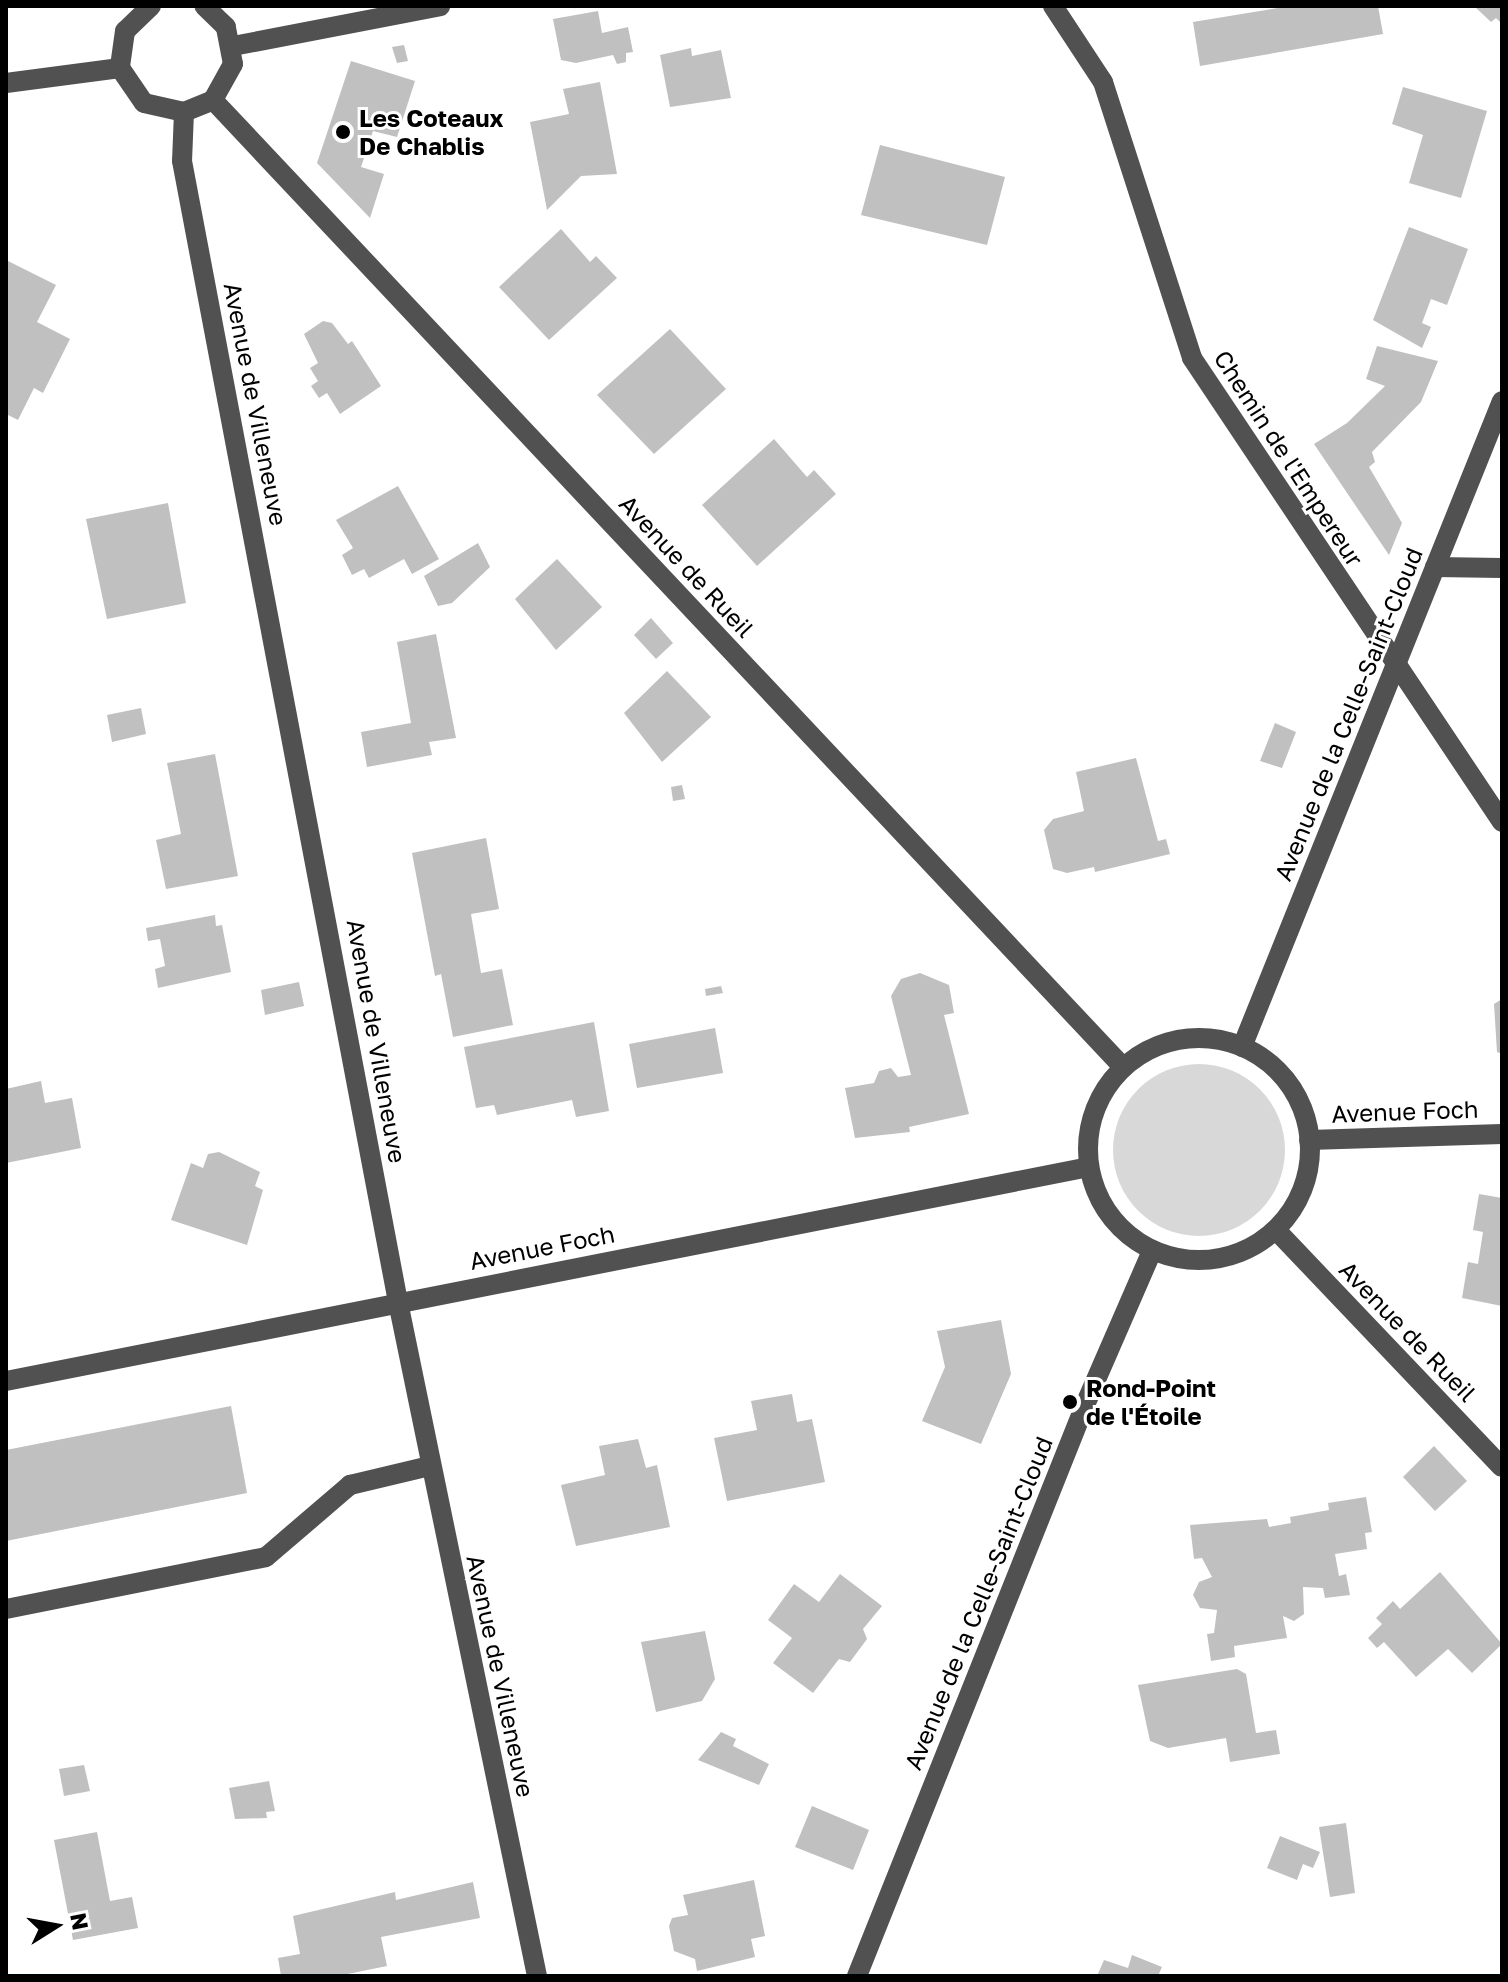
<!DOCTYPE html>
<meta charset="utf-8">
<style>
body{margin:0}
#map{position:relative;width:1508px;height:1982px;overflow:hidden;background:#fff;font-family:"Golos Text",sans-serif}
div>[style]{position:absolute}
.green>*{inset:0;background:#d8d8d8}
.round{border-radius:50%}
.building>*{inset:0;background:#c0c0c0}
.minor>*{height:20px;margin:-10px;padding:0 10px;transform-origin:10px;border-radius:10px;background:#515151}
.minor>.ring{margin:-10px;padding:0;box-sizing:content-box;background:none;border:20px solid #515151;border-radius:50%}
.dots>*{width:22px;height:22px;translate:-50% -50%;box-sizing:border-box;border:4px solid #fff;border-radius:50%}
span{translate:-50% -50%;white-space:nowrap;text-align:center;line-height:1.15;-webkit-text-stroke:6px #fff;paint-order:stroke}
.poi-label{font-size:24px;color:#000;font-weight:700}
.left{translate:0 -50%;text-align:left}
.street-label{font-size:24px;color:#000}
.frame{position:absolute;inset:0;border:8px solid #000;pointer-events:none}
.north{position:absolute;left:16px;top:1886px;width:80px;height:80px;-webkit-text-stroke:6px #fff;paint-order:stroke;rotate:79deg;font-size:22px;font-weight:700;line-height:32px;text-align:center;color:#000}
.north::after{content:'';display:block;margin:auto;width:28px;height:36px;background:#000;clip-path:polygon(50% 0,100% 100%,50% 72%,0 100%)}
</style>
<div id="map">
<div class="green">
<i class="round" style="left:1113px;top:1064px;width:172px;height:172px"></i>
</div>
<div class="building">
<i style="clip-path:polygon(1290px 6px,1378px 6px,1383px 34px,1200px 66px,1193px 22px)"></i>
<i style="clip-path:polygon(1474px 6px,1502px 6px,1502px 24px,1496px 18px,1491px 22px)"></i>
<i style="clip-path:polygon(598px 11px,602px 33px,628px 27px,633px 52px,626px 53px,626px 62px,617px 64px,613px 55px,576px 63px,561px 60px,553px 19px)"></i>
<i style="clip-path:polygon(404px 45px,408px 61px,397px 63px,392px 47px)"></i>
<i style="clip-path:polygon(691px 48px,692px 56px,721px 50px,731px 98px,670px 107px,660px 55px)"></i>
<i style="clip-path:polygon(351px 61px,415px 81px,397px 137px,373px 131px,361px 167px,384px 174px,370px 218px,317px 163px)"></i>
<i style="clip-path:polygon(600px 82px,617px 174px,581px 176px,547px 210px,530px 122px,569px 114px,563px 89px)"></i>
<i style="clip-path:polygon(1403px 87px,1487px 111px,1461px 198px,1409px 183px,1423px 135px,1392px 124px)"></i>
<i style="clip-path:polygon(880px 145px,1005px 177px,987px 245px,861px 215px)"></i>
<i style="clip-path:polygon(1409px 227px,1468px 249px,1447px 305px,1431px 299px,1422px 323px,1431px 327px,1422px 348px,1373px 320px)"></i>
<i style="clip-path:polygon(561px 229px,590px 262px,596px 256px,617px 278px,549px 340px,499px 287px)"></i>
<i style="clip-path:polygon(6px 260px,56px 285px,37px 322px,70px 339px,43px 393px,34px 388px,18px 420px,6px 414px)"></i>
<i style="clip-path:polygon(323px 321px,332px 323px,348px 344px,352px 341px,381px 386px,340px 414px,327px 393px,319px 398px,311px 386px,318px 381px,310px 368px,318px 363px,304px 334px)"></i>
<i style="clip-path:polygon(670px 329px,726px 389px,654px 454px,597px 395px)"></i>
<i style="clip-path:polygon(1377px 346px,1438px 361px,1421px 402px,1372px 452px,1375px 462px,1369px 467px,1402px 523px,1389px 555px,1314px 444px,1347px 423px,1385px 386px,1366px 379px)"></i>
<i style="clip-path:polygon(774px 439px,807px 477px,814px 470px,836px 494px,757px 566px,702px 505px)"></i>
<i style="clip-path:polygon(398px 486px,439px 559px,412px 574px,404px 559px,369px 578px,364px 569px,352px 575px,342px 555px,353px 548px,336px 520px)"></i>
<i style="clip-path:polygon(168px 503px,186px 603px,107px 619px,86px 519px)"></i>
<i style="clip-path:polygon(478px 543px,490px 567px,452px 603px,438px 606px,424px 576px)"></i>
<i style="clip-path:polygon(557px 559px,602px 607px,556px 650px,515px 599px)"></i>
<i style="clip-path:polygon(651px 618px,673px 643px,656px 659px,634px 635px)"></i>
<i style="clip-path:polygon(436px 634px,456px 738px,429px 742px,432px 755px,367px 767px,361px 732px,411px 723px,397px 642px)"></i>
<i style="clip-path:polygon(667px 671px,711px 717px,662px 762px,624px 713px)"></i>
<i style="clip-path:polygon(141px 708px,146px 734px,112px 742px,107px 715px)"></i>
<i style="clip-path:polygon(1275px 723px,1296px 732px,1282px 768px,1260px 761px)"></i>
<i style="clip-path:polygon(215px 754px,238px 876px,166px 889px,156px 840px,181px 834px,167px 763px)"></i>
<i style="clip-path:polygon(1136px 758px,1158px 841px,1166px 839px,1170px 854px,1095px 872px,1094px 867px,1067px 873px,1053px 869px,1044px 830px,1053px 819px,1084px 811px,1076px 772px)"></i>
<i style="clip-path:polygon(682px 785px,685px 799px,673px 801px,671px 787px)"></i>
<i style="clip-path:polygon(486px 838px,499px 909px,471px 914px,481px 973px,502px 969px,513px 1025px,453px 1037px,441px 974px,435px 976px,412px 853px)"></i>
<i style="clip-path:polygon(215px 915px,216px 926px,222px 925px,231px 972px,158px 988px,155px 969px,165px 966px,160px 939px,148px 941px,146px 928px)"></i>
<i style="clip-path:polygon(920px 973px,949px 985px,954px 1013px,944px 1015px,969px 1114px,909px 1127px,910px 1132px,855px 1138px,845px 1088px,874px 1083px,879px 1071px,891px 1068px,898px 1077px,911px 1075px,891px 996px,901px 979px)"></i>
<i style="clip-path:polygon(299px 982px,304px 1006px,265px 1015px,261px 990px)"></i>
<i style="clip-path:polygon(721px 986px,723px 993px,706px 996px,705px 989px)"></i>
<i style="clip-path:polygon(1502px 999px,1502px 1054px,1497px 1052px,1494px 1004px)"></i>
<i style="clip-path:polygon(594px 1022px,609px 1111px,576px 1117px,572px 1100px,497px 1115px,494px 1105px,476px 1108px,464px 1047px)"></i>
<i style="clip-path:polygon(715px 1028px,723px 1073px,637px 1088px,629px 1044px)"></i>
<i style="clip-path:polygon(41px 1081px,45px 1103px,72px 1098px,81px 1148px,6px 1163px,6px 1089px)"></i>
<i style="clip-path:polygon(219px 1152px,260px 1172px,255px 1186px,263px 1190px,247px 1245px,171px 1220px,191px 1163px,203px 1168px,208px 1154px)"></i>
<i style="clip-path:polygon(1479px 1194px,1502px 1198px,1502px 1306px,1462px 1298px,1468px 1262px,1478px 1264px,1483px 1232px,1473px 1230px)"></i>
<i style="clip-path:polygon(1001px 1320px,1011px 1374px,981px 1444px,922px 1421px,945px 1367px,937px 1331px)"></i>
<i style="clip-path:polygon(792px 1394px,797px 1422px,812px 1419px,825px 1482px,727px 1501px,714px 1438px,757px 1430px,751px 1401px)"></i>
<i style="clip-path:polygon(231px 1406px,247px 1493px,6px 1541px,6px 1450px)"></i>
<i style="clip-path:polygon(638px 1439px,646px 1468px,657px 1465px,670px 1527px,576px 1546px,561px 1485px,605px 1475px,599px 1446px)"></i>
<i style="clip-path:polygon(1434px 1446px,1467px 1481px,1435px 1511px,1403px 1477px)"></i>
<i style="clip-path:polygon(1366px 1497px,1372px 1532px,1365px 1533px,1367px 1549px,1335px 1554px,1339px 1576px,1346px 1574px,1350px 1595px,1325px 1598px,1323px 1588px,1303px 1587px,1304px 1614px,1294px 1621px,1283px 1616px,1287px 1638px,1234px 1646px,1235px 1657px,1211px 1661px,1207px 1634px,1214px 1633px,1217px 1610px,1200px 1608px,1193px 1595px,1199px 1582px,1212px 1577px,1202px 1558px,1194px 1559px,1190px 1525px,1267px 1519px,1269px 1527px,1291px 1523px,1290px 1517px,1329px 1510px,1328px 1503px)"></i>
<i style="clip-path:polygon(1440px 1572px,1502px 1644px,1472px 1673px,1448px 1649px,1416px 1677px,1384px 1642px,1377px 1648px,1368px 1638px,1382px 1624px,1376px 1618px,1393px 1601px,1400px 1609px)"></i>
<i style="clip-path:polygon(840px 1574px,882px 1606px,863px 1629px,867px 1639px,850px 1662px,839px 1659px,813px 1693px,773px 1663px,792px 1638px,768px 1620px,794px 1584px,819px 1602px)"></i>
<i style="clip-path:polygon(705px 1631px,715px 1679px,702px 1701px,656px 1712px,641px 1642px)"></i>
<i style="clip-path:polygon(1237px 1669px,1246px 1674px,1256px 1733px,1276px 1730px,1280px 1754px,1230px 1762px,1226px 1738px,1168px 1748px,1150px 1741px,1138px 1685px)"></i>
<i style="clip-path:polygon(721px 1732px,736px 1739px,733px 1746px,769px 1764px,759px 1785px,698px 1760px)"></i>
<i style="clip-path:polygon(84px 1765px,90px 1791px,64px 1796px,59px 1769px)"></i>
<i style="clip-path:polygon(269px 1781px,275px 1811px,266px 1812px,267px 1818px,235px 1819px,229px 1788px)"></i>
<i style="clip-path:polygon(812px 1806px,869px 1830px,853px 1870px,795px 1847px)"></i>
<i style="clip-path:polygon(1346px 1823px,1355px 1893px,1330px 1897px,1319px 1827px)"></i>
<i style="clip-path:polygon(97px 1832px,110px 1901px,132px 1897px,138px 1928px,73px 1940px,54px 1840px)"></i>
<i style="clip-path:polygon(1280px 1836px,1320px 1852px,1313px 1868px,1303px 1864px,1297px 1880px,1267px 1868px)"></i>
<i style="clip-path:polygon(754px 1880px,765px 1936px,751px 1939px,755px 1957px,697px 1971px,695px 1959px,674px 1951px,669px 1926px,672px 1918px,688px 1915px,683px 1895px)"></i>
<i style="clip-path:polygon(473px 1882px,480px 1918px,381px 1937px,387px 1966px,338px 1976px,281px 1976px,278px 1958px,300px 1954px,293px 1916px,395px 1892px,396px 1900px)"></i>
<i style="clip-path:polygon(1132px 1955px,1162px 1967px,1158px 1976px,1097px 1976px,1104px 1960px,1128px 1968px)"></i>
</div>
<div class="minor">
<i style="left:151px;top:6px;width:36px;rotate:136deg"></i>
<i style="left:125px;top:31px;width:37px;rotate:98deg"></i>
<i style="left:120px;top:68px;width:42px;rotate:55.6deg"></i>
<i style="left:144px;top:103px;width:41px;rotate:12.7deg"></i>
<i style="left:184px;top:112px;width:31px;rotate:-22deg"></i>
<i style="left:213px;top:100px;width:41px;rotate:-60.9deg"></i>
<i style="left:233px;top:64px;width:38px;rotate:-101deg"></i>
<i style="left:226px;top:27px;width:30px;rotate:-136deg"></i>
<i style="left:1053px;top:6px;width:91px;rotate:56.7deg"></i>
<i style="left:1103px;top:82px;width:290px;rotate:72.1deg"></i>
<i style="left:1192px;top:358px;width:558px;rotate:56.25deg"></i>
<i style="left:233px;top:46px;width:211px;rotate:-10.9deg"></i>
<i style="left:6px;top:83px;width:115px;rotate:-7.5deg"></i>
<i style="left:213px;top:100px;width:1328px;rotate:46.74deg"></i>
<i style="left:184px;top:112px;width:49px;rotate:92.3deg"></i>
<i style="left:182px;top:161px;width:1161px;rotate:79.28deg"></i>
<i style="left:398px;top:1302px;width:688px;rotate:78.35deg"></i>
<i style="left:1435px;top:567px;width:67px;rotate:0.9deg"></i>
<i class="ring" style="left:1088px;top:1038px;width:202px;height:202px"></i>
<i style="left:1242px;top:1047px;width:696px;rotate:-68.08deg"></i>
<i style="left:1309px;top:1140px;width:193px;rotate:-1.8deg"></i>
<i style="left:1276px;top:1230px;width:327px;rotate:46.4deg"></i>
<i style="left:6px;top:1381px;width:1104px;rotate:-11.18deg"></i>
<i style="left:6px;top:1609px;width:265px;rotate:-11.3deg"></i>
<i style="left:266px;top:1557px;width:111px;rotate:-40.6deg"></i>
<i style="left:350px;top:1485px;width:82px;rotate:-13.4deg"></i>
<i style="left:857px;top:1976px;width:615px;rotate:-68.23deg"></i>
<i style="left:1085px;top:1405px;width:168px;rotate:-66.5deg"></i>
</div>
<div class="dots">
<i style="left:343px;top:132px;background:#000"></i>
<i style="left:1070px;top:1402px;background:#000"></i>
</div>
<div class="poi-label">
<span class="left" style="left:359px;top:132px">Les Coteaux<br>De Chablis</span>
<span class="left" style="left:1086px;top:1402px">Rond-Point<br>de l'Étoile</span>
</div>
<div class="street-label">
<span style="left:256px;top:404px;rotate:79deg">Avenue de Villeneuve</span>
<span style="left:1289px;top:458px;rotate:57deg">Chemin de l'Empereur</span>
<span style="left:687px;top:566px;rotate:47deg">Avenue de Rueil</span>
<span style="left:1348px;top:714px;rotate:-68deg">Avenue de la Celle-Saint-Cloud</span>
<span style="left:377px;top:1041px;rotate:80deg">Avenue de Villeneuve</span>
<span style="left:1405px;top:1111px;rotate:-2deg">Avenue Foch</span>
<span style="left:542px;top:1247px;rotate:-11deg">Avenue Foch</span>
<span style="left:1408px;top:1331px;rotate:46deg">Avenue de Rueil</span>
<span style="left:978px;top:1603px;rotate:-68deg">Avenue de la Celle-Saint-Cloud</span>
<span style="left:501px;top:1676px;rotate:78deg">Avenue de Villeneuve</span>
</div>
<div class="frame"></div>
<div class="north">N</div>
</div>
